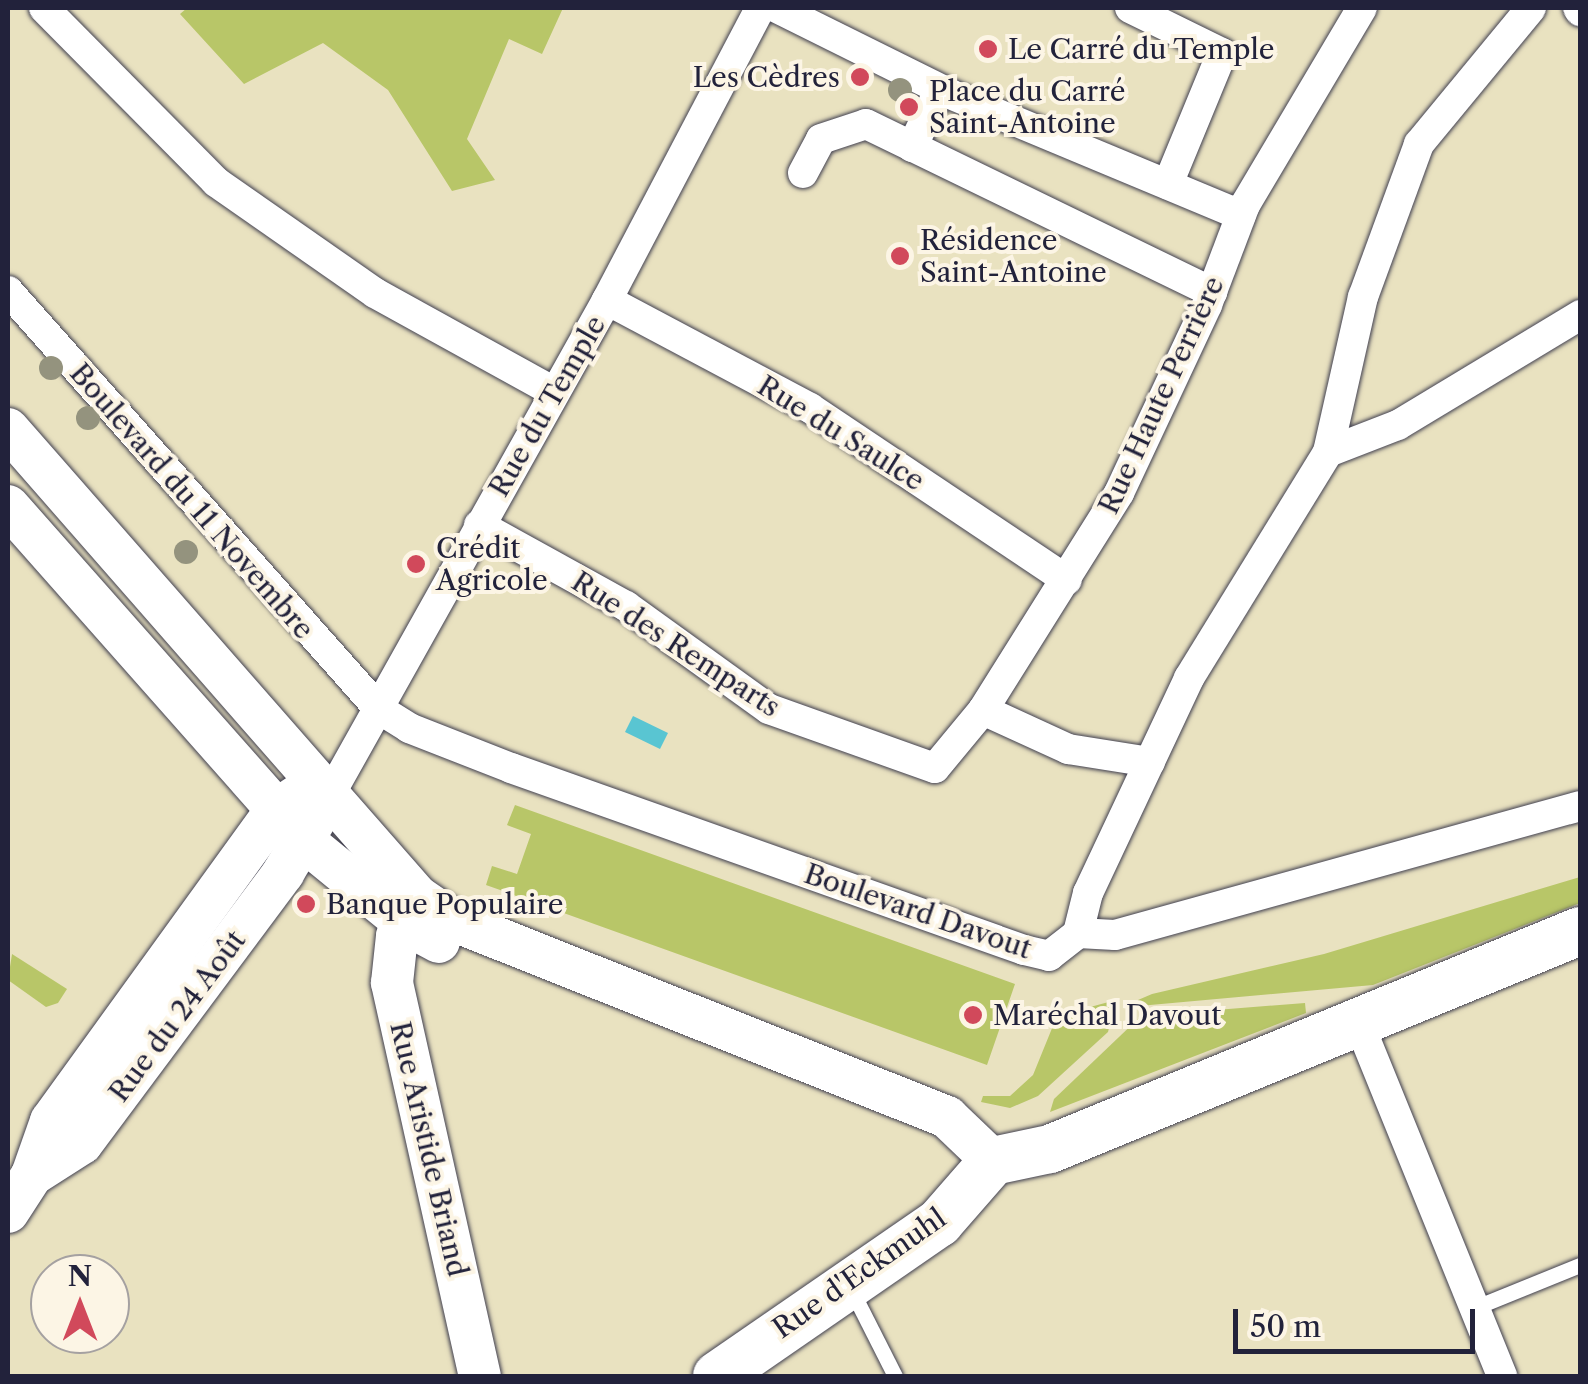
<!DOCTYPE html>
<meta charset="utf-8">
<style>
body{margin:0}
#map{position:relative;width:1588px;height:1384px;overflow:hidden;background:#e9e2c0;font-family:"Libre Caslon Text",serif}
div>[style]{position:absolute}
.green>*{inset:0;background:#b8c668}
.water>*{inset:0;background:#59c5d2}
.roads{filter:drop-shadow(0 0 2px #403f4f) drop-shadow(0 0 2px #403f4f)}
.lane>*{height:15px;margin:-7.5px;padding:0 7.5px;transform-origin:7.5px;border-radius:7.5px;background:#fff}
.street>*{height:30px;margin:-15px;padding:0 15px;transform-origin:15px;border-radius:15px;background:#fff}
.secondary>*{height:42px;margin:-21px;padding:0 21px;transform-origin:21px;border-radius:21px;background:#fff}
.primary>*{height:48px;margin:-24px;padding:0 24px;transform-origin:24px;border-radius:24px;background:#fff}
.trees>*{width:24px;height:24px;margin:-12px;border-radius:50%;background:#94937e}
.dots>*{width:28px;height:28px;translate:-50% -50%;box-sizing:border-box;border:5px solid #fcf5e5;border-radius:50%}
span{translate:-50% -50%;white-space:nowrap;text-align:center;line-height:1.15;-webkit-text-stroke:8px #fcf5e5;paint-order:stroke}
.poi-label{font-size:28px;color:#22223b}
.left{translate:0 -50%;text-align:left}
.right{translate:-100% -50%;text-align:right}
.street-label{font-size:28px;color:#22223b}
.frame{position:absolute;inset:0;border:10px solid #22223b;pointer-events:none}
.north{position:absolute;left:30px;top:1254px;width:100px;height:100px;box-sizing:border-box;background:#fcf5e5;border:2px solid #a5a1a1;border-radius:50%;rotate:0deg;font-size:28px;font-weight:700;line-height:40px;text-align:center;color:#22223b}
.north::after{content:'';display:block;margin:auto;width:35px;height:45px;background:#d1495b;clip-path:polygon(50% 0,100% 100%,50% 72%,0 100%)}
.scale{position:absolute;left:1233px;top:1309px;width:242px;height:45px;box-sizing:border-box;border:5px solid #22223b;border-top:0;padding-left:12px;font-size:30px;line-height:35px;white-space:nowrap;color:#22223b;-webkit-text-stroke:8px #fcf5e5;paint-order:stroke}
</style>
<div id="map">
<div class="green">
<i style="clip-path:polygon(187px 8px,563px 8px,542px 54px,509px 39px,467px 139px,495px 180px,452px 191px,388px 90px,323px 43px,244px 84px,180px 14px)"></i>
<i style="clip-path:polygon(515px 805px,1015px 984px,987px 1065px,486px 885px,492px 866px,517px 874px,531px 834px,507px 825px)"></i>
<i style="clip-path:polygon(1580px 877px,1580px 903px,1373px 985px,1139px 1006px,1138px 1000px,1152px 994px,1324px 954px)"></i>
<i style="clip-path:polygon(12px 954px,67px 989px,58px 1003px,46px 1007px,8px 980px)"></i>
<i style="clip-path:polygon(1116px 1000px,1108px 1032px,1038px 1096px,1010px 1108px,981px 1102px,983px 1096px,1010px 1096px,1033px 1075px,1057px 1016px)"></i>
<i style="clip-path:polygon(1305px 1003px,1306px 1013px,1050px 1112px,1054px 1099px,1141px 1016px)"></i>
</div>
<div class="water">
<i style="clip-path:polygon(633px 716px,668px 733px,660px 749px,625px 732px)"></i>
</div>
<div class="roads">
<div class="lane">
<i style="left:852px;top:1291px;width:95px;rotate:63.2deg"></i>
<i style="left:1474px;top:1308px;width:114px;rotate:-22.1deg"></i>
</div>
<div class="street">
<i style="left:44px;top:8px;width:245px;rotate:45.3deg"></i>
<i style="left:216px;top:182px;width:194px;rotate:34.9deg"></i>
<i style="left:375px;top:293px;width:205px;rotate:28.9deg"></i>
<i style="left:777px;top:8px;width:193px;rotate:26.4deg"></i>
<i style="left:950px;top:94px;width:315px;rotate:22.6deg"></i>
<i style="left:1130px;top:8px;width:102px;rotate:26.1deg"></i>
<i style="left:1222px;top:53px;width:142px;rotate:112.4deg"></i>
<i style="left:1578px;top:8px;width:4px;rotate:56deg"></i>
<i style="left:912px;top:147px;width:64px;rotate:-64.2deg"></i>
<i style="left:803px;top:173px;width:38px;rotate:-62deg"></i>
<i style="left:821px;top:139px;width:47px;rotate:-18.4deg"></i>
<i style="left:866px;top:124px;width:385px;rotate:25.9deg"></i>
<i style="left:8px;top:291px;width:559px;rotate:48.41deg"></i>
<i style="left:379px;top:709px;width:36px;rotate:32deg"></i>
<i style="left:409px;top:728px;width:110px;rotate:21.4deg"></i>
<i style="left:511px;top:768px;width:544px;rotate:19.53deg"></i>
<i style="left:1024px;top:950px;width:26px;rotate:13deg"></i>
<i style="left:1049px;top:956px;width:37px;rotate:-38deg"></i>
<i style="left:1078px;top:933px;width:37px;rotate:3deg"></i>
<i style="left:1115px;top:935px;width:483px;rotate:-15.5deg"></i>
<i style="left:607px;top:300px;width:230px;rotate:28deg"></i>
<i style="left:810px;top:408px;width:309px;rotate:33.8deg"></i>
<i style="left:1328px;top:452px;width:159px;rotate:-77.3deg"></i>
<i style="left:1363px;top:297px;width:163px;rotate:-69.9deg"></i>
<i style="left:1419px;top:144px;width:176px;rotate:-50.5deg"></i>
<i style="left:479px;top:525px;width:168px;rotate:28.9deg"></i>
<i style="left:626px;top:606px;width:176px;rotate:35.8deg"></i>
<i style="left:769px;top:709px;width:176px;rotate:19.6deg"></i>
<i style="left:935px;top:768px;width:75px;rotate:-50.4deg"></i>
<i style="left:983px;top:710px;width:256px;rotate:-57.9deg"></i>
<i style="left:1119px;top:493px;width:208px;rotate:-64.9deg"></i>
<i style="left:1207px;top:305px;width:107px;rotate:-69.2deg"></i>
<i style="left:1245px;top:205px;width:229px;rotate:-59.3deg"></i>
<i style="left:983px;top:710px;width:94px;rotate:24.6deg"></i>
<i style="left:1068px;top:749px;width:83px;rotate:9deg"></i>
<i style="left:327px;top:800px;width:573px;rotate:-60.75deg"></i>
<i style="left:607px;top:300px;width:330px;rotate:-62.3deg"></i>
<i style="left:1078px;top:933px;width:41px;rotate:-76deg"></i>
<i style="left:1088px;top:893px;width:238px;rotate:-64.8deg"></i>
<i style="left:1189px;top:678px;width:265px;rotate:-58.4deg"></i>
<i style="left:1328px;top:452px;width:75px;rotate:-21.1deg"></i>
<i style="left:1398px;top:425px;width:213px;rotate:-31.1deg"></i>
<i style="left:1358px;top:1021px;width:383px;rotate:67.9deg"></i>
</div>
<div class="secondary">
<i style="left:8px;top:429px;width:621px;rotate:48.79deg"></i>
<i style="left:417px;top:896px;width:42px;rotate:34.4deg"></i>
<i style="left:452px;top:920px;width:533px;rotate:21.7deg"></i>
<i style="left:947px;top:1117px;width:64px;rotate:43.7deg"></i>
<i style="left:8px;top:506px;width:446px;rotate:48.5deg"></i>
<i style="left:303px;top:840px;width:134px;rotate:39.3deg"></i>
<i style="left:407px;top:925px;width:36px;rotate:28deg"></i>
<i style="left:407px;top:925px;width:15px;rotate:132deg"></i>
<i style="left:397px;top:936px;width:47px;rotate:96.1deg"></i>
<i style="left:392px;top:983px;width:403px;rotate:77.4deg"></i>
<i style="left:32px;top:1175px;width:57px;rotate:-70.6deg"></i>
<i style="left:51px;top:1121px;width:382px;rotate:-54.1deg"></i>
<i style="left:275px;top:811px;width:30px;rotate:-34deg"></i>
<i style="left:8px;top:1212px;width:44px;rotate:-57deg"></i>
<i style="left:32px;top:1175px;width:59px;rotate:-32.6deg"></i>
<i style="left:82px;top:1143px;width:337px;rotate:-53.3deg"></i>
<i style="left:283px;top:873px;width:64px;rotate:-59deg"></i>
</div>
<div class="primary">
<i style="left:717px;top:1376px;width:270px;rotate:-34.6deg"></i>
<i style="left:939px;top:1223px;width:82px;rotate:-48.9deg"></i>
<i style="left:993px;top:1161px;width:58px;rotate:-11.9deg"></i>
<i style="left:1050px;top:1149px;width:573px;rotate:-22.36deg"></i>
</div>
</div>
<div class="trees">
<i style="left:900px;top:90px"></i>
<i style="left:51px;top:368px"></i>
<i style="left:88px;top:418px"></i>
<i style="left:186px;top:552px"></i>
</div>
<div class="dots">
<i style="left:988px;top:49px;background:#d1495b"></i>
<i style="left:860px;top:77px;background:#d1495b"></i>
<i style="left:909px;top:107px;background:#d1495b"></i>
<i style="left:900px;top:256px;background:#d1495b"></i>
<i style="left:416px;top:564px;background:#d1495b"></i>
<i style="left:306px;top:904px;background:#d1495b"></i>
<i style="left:973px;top:1015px;background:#d1495b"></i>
</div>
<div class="poi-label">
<span class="left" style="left:1008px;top:49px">Le Carré du Temple</span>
<span class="right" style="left:840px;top:77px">Les Cèdres</span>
<span class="left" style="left:929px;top:107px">Place du Carré<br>Saint-Antoine</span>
<span class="left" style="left:920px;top:256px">Résidence<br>Saint-Antoine</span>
<span class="left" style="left:436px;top:564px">Crédit<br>Agricole</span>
<span class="left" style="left:326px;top:904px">Banque Populaire</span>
<span class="left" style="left:993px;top:1015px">Maréchal Davout</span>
</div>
<div class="street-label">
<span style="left:1161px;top:395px;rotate:-65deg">Rue Haute Perrière</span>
<span style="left:547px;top:406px;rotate:-60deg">Rue du Temple</span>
<span style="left:841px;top:433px;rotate:32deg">Rue du Saulce</span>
<span style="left:192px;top:501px;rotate:49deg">Boulevard du 11 Novembre</span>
<span style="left:676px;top:644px;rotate:33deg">Rue des Remparts</span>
<span style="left:918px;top:911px;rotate:19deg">Boulevard Davout</span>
<span style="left:177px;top:1016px;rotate:-53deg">Rue du 24 Août</span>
<span style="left:429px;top:1149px;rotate:77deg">Rue Aristide Briand</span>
<span style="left:859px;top:1273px;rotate:-35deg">Rue d'Eckmuhl</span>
</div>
<div class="frame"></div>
<div class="north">N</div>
<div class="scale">50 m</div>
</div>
